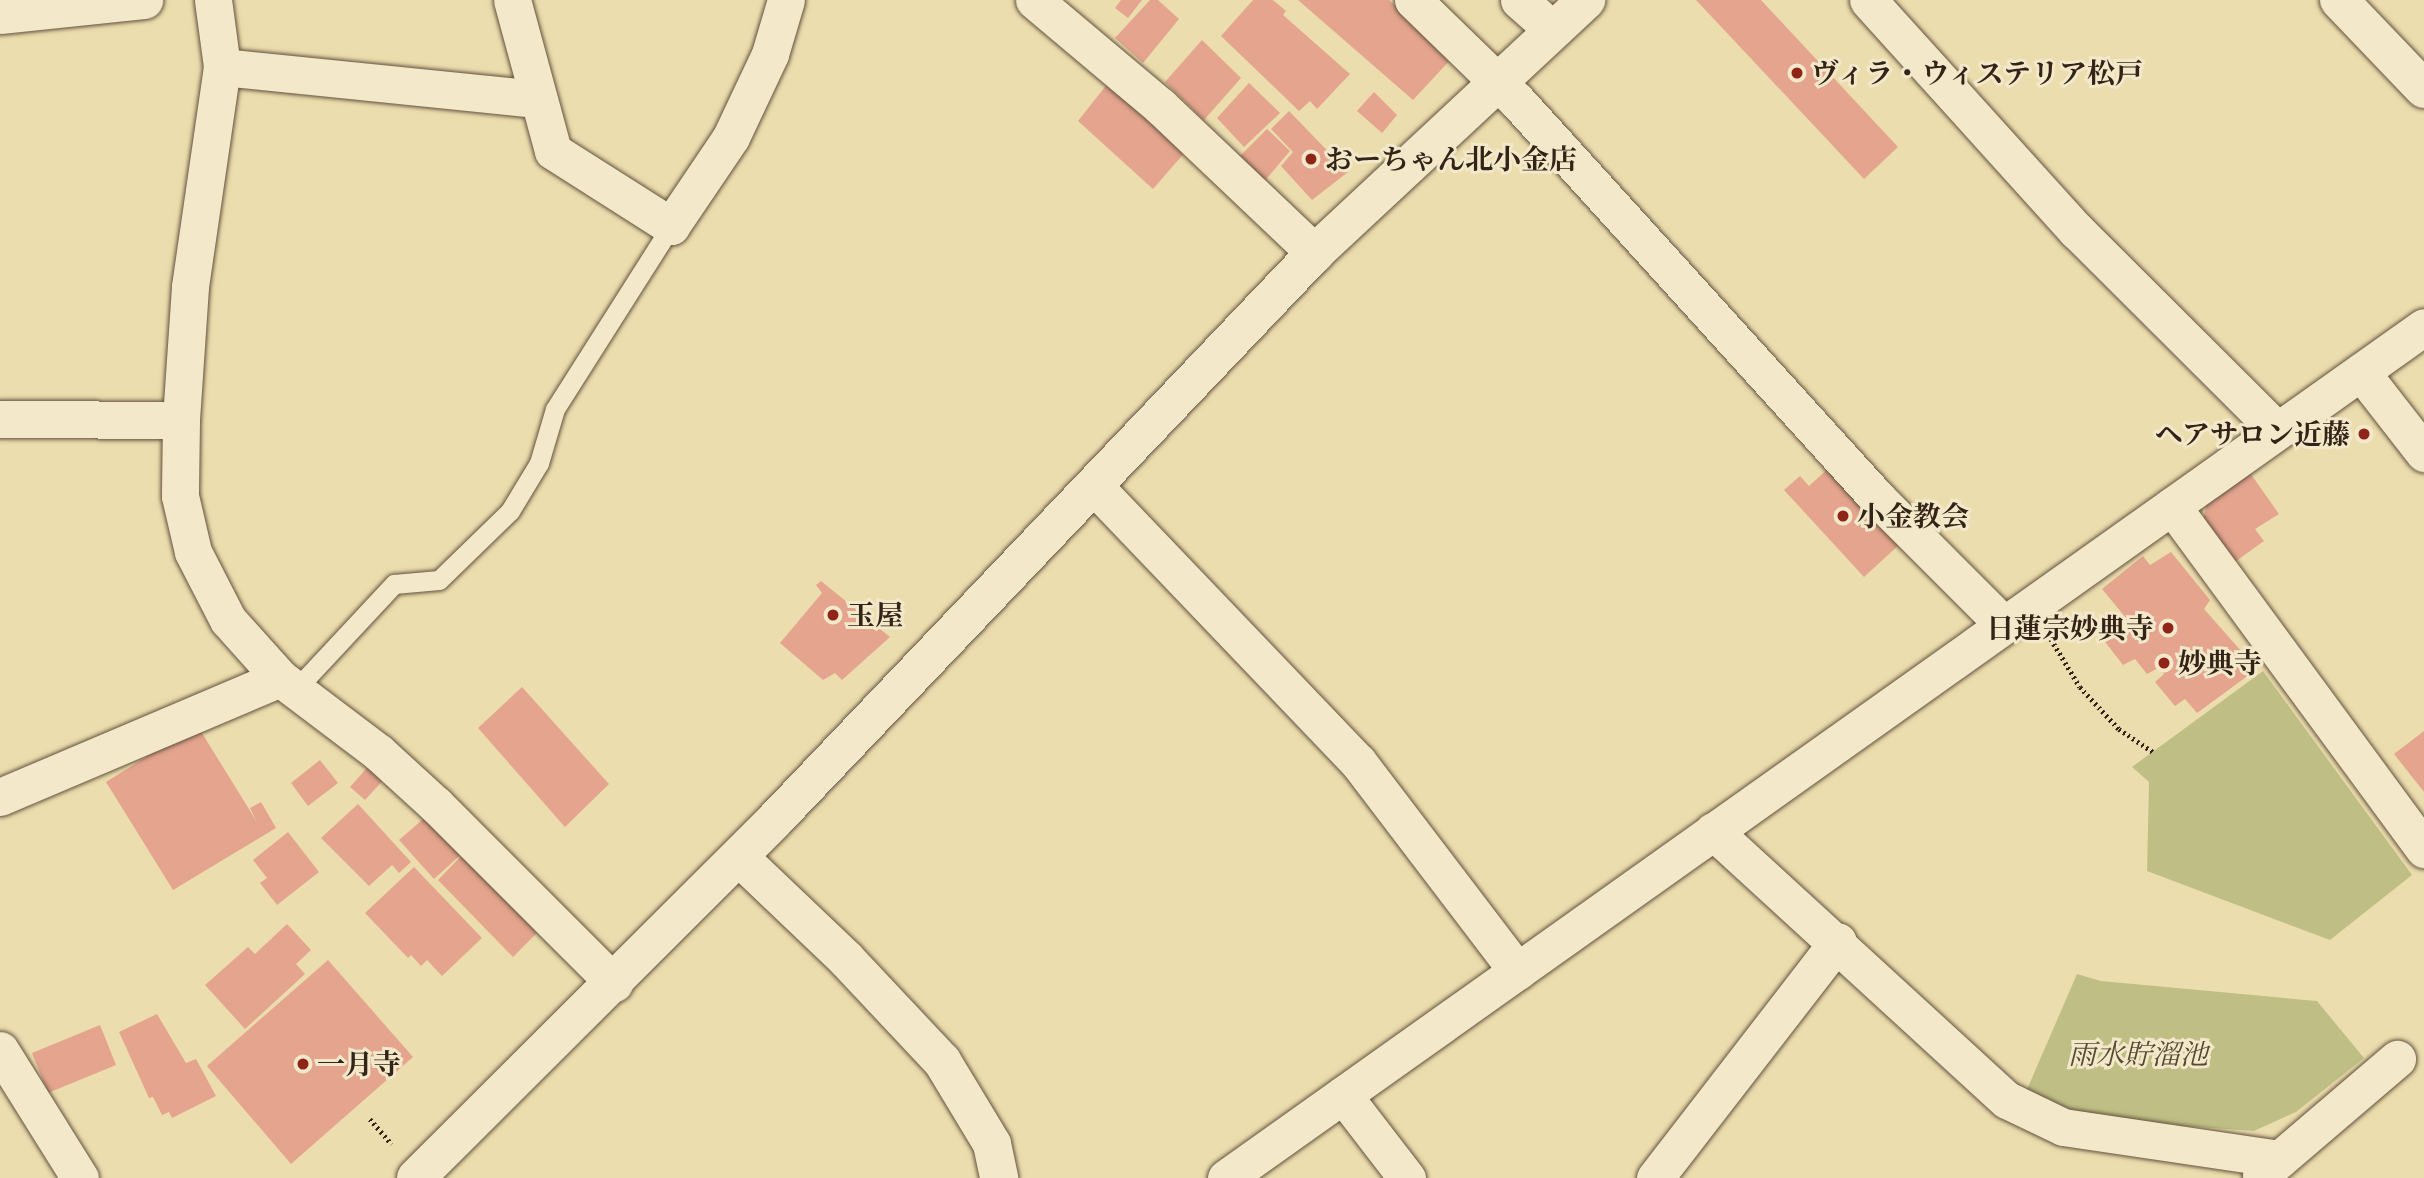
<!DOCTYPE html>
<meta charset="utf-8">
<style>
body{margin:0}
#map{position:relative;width:2424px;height:1178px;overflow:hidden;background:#ecddae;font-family:"Gentium Book Plus","Noto Serif JP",serif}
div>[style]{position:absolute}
.green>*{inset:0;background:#bfbf85}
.building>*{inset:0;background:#e4a48e}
.path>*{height:4.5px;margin-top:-2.25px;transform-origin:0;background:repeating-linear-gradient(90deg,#342317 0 2px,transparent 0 5.5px)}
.roads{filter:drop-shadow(0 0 2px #62523d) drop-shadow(0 0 2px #62523d)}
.service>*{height:19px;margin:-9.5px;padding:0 9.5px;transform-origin:9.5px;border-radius:9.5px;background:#f3e9ca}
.minor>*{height:37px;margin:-18.5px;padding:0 18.5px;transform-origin:18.5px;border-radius:18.5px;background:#f3e9ca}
.tertiary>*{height:38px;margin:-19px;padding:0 19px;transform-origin:19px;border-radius:19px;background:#f3e9ca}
.dots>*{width:19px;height:19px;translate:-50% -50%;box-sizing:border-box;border:4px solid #f3e9ca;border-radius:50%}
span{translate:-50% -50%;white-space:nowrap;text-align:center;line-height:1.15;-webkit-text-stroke:6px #f3e9ca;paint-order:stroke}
.poi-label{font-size:28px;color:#342317;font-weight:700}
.left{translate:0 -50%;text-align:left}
.right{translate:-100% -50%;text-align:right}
.park-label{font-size:28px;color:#574a32;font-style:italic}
</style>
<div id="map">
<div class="green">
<i style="clip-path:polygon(2263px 671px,2412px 875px,2330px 940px,2147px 871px,2149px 782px,2132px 767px)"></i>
<i style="clip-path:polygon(2077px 974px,2101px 981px,2317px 1001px,2364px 1058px,2296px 1112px,2254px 1131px,2101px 1120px,2059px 1111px,2025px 1094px)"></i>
</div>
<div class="building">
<i style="clip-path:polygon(1121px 0,1142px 0,1128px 18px,1115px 8px)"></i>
<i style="clip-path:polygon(1150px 0,1158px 0,1179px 19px,1143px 63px,1115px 38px)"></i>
<i style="clip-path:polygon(1253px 0,1273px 0,1286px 11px,1283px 15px,1350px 74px,1317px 109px,1310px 101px,1299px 111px,1221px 36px)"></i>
<i style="clip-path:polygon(1298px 0,1389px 0,1453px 57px,1413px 100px)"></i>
<i style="clip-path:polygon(1696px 0,1761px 0,1898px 147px,1864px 179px)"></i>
<i style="clip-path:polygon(1202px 40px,1241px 78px,1204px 120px,1165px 82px)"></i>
<i style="clip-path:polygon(1112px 78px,1187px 150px,1153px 189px,1078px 121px)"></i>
<i style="clip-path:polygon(1249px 83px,1280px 113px,1244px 147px,1217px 118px)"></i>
<i style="clip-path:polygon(1374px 92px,1397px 115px,1382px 133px,1357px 111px)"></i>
<i style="clip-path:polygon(1289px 111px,1348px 172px,1312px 200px,1281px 166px,1293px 152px,1271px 129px)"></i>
<i style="clip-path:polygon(1267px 129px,1290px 151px,1262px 184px,1235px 161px)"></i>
<i style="clip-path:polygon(1831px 466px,1901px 543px,1864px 577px,1784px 490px,1800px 476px,1809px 486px)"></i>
<i style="clip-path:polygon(2248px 470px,2279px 514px,2255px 529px,2264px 541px,2232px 564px,2203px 522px,2208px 497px)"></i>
<i style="clip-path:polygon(2171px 552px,2210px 600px,2204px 609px,2257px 669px,2197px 713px,2185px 699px,2175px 706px,2155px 682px,2164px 674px,2160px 667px,2147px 674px,2135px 659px,2123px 665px,2102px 638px,2127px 619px,2102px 589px,2143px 556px,2150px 565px)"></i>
<i style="clip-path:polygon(821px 581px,890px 637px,842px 680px,835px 673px,823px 680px,780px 643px,822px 593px,816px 585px)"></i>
<i style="clip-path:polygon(522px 687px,609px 784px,565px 827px,478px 728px)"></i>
<i style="clip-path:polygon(197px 725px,257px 822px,250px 808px,261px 802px,276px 828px,173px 890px,106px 782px)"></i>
<i style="clip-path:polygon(2424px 731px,2424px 792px,2394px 754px)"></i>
<i style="clip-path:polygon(320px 760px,338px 783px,308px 806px,291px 783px)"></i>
<i style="clip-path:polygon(373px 761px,388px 775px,365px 800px,350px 787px)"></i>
<i style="clip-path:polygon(358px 804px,411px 862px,399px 873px,392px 865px,369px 886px,321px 838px)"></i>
<i style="clip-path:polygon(430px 813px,465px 851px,434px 879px,399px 840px)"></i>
<i style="clip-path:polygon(288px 832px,319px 872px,277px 905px,260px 883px,267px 878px,253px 860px)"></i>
<i style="clip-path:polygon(465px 852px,534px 921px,530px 925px,537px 933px,513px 957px,438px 880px)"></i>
<i style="clip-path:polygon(414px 867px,482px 938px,442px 976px,427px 960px,421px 966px,411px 955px,408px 958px,365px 913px)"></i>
<i style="clip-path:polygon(287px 924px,311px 950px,296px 964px,305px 974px,245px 1029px,205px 985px,248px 947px,255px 954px)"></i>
<i style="clip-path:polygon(328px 960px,413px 1057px,291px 1164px,207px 1066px)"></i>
<i style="clip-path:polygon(157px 1014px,186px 1063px,196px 1059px,216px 1096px,172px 1118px,169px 1112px,162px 1115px,153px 1097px,149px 1098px,119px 1032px)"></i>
<i style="clip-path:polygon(100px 1025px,116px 1065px,48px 1093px,32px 1053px)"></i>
</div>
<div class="path">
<i style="left:2051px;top:639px;width:56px;rotate:58.9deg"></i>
<i style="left:2080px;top:687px;width:57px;rotate:47.1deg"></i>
<i style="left:2119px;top:729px;width:41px;rotate:34.1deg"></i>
<i style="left:370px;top:1119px;width:33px;rotate:49deg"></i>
</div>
<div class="roads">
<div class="service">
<i style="left:296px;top:689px;width:144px;rotate:-47deg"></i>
<i style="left:394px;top:584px;width:45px;rotate:-5.1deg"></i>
<i style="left:439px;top:580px;width:99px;rotate:-44.2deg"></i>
<i style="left:510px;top:511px;width:56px;rotate:-58.9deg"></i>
<i style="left:539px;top:463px;width:56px;rotate:-73.5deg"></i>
<i style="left:555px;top:409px;width:217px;rotate:-57.6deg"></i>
</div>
<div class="minor">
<i style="left:213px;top:0;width:68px;rotate:82.3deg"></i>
<i style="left:222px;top:67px;width:222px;rotate:98.3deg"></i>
<i style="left:190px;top:287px;width:133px;rotate:93.9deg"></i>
<i style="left:181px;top:420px;width:76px;rotate:90.8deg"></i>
<i style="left:180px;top:496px;width:57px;rotate:76.9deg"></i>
<i style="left:193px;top:552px;width:76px;rotate:62.8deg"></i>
<i style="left:228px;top:620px;width:78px;rotate:48.1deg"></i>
<i style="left:280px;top:678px;width:124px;rotate:37.1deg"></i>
<i style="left:379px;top:753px;width:77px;rotate:42.4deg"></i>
<i style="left:436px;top:805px;width:252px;rotate:45deg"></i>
<i style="left:512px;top:0;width:156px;rotate:74.8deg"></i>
<i style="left:553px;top:151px;width:140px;rotate:32.4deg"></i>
<i style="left:671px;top:226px;width:107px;rotate:-56deg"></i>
<i style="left:731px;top:137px;width:92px;rotate:-64.8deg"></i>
<i style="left:770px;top:54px;width:56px;rotate:-73.5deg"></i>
<i style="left:1034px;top:0;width:165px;rotate:40.1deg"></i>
<i style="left:1160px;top:106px;width:214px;rotate:43.5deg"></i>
<i style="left:1413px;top:0;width:145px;rotate:44.2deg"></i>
<i style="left:1517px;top:101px;width:537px;rotate:47.79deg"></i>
<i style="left:1878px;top:499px;width:177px;rotate:45deg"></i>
<i style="left:1519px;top:0;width:45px;rotate:41.4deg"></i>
<i style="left:1868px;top:0;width:312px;rotate:47.9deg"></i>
<i style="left:2077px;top:231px;width:282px;rotate:44.9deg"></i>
<i style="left:0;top:15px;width:145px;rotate:-5.9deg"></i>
<i style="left:222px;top:67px;width:318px;rotate:5.8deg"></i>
<i style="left:2361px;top:372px;width:103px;rotate:52.1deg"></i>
<i style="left:0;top:419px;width:181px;rotate:0.3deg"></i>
<i style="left:1095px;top:487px;width:381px;rotate:46.3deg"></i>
<i style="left:1358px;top:762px;width:263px;rotate:52.7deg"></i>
<i style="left:2172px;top:506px;width:426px;rotate:53.7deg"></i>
<i style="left:0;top:797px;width:304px;rotate:-23deg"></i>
<i style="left:1713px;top:831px;width:398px;rotate:42.5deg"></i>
<i style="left:2007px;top:1100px;width:62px;rotate:25.7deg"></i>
<i style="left:2063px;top:1127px;width:219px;rotate:8.4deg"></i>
<i style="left:0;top:1050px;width:151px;rotate:58deg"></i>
<i style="left:1343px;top:1095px;width:105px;rotate:52.4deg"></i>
<i style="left:2261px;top:1175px;width:179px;rotate:-40.5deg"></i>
<i style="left:1226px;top:1178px;width:1469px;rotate:-35.39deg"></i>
<i style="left:1655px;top:1178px;width:299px;rotate:-52.3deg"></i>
</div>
<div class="tertiary">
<i style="left:2339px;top:0;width:123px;rotate:46.3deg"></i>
<i style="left:739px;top:857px;width:149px;rotate:43.6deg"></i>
<i style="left:847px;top:960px;width:139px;rotate:46.8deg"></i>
<i style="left:942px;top:1061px;width:97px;rotate:58.9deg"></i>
<i style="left:992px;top:1144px;width:35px;rotate:78deg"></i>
<i style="left:416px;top:1178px;width:506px;rotate:-44.92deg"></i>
<i style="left:774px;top:821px;width:784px;rotate:-46.39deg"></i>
<i style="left:1315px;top:253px;width:371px;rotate:-43deg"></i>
</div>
</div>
<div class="dots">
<i style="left:1797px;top:73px;background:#8f2418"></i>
<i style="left:1311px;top:159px;background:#8f2418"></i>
<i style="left:2364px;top:434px;background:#8f2418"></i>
<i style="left:1843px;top:516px;background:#8f2418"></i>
<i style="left:833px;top:615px;background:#8f2418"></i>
<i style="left:2168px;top:628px;background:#8f2418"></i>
<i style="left:2164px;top:663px;background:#8f2418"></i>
<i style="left:303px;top:1064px;background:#8f2418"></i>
</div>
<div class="poi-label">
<span class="left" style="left:1811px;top:73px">ヴィラ・ウィステリア松戸</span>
<span class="left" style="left:1325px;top:159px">おーちゃん北小金店</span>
<span class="right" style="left:2350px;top:434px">ヘアサロン近藤</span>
<span class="left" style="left:1857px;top:516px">小金教会</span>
<span class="left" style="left:847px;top:615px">玉屋</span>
<span class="right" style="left:2154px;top:628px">日蓮宗妙典寺</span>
<span class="left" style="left:2178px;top:663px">妙典寺</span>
<span class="left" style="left:317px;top:1064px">一月寺</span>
</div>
<div class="park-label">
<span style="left:2138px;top:1054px">雨水貯溜池</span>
</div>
</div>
